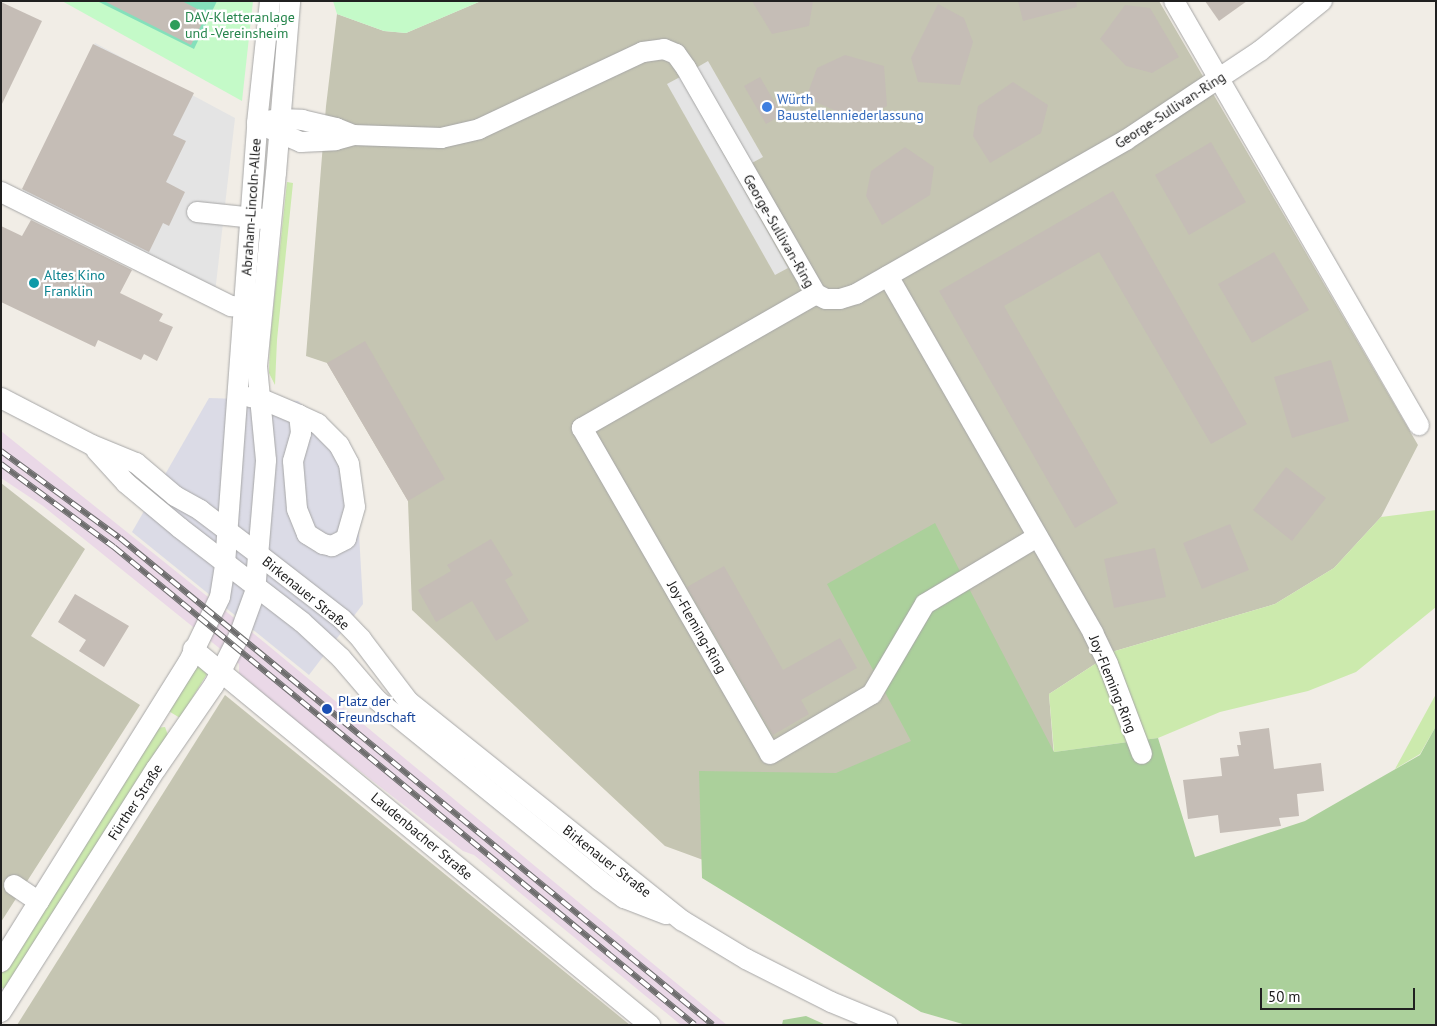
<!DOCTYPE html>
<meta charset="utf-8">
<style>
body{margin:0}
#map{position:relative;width:1437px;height:1026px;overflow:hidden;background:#f1ede6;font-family:"PT Sans",sans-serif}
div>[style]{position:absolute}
.industrial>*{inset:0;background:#ead8e7}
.construction>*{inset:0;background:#c5c5b2}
.grass>*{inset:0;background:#cceaad}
.forest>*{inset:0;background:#abd09b}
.park>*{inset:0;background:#c4fac8}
.pitch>*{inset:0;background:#84e0bb}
.parking>*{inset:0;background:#e4e4e4}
.plaza>*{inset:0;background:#dbdbe6}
.building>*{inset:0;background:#c5bdb6}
.roads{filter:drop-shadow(0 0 1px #a7a7a7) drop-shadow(0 0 1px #a7a7a7)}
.minor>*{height:20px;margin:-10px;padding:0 10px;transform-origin:10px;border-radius:10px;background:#fff}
.rail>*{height:5.5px;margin-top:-2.75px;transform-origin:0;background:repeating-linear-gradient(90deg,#fff 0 11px,#6e6e6e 0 22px);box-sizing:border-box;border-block:1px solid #6e6e6e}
.dots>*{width:14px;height:14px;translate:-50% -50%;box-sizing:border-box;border:2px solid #fff;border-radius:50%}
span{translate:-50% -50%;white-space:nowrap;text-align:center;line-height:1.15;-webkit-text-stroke:4.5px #fff;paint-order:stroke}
.leisure-label{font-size:14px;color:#27864d}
.left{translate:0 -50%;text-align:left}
.shop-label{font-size:14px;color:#366cbe}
.street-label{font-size:14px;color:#202020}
.culture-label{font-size:14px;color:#0d838f}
.transit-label{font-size:14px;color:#164399}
.frame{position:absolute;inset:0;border:2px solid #202020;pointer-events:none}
.scale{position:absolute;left:1260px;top:988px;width:155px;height:22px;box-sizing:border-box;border:2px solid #202020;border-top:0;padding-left:6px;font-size:15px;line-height:18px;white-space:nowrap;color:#202020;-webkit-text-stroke:4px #fff;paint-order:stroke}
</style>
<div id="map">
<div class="industrial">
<i style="clip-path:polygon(1px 431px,264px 642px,727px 1025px,681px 1025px,474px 855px,463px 851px,303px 727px,239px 673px,239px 664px,43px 506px,1px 478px)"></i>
</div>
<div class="construction">
<i style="clip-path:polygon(481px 1px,1159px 1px,1418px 445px,1381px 517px,1334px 568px,1275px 604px,1115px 651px,1049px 694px,1055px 771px,908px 935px,665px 846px,412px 610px,408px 501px,327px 363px,306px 356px,326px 106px,337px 14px,384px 31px,406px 33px)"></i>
<i style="clip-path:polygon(1px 483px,85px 549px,31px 636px,140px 705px,1px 922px)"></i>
<i style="clip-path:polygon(225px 695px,630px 1025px,17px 1025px)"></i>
</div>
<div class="grass">
<i style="clip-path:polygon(287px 182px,293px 183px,277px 340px,275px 385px,269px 373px,270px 340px)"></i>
<i style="clip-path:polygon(1436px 510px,1436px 607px,1356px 672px,1308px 691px,1220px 712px,1158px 738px,1054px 752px,1049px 694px,1115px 651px,1275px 604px,1334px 568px,1381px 517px)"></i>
<i style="clip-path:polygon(197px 664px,207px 674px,180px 718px,167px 710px)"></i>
<i style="clip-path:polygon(1436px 694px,1436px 726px,1420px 754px,1395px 769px)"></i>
<i style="clip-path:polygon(165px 727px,168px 735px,7px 991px,1px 987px,1px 973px,156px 728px)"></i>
</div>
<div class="forest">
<i style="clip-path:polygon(935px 523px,1054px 752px,1158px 738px,1195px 857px,1305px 821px,1420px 755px,1436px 726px,1436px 1025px,966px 1025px,921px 1012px,702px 878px,699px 771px,836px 773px,911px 741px,827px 584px)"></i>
<i style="clip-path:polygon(806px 1016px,826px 1025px,782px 1025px,783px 1020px)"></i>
</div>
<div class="park">
<i style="clip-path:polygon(62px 1px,253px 1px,242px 101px)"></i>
<i style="clip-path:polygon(333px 1px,481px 1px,406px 33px,384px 31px,337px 14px)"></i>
</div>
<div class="pitch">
<i style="clip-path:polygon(97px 1px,217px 1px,194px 49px)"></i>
</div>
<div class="parking">
<i style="clip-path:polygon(95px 43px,235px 118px,215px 293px,20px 196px)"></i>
<i style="clip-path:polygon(708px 61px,763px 157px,750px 164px,696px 68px)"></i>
<i style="clip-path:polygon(680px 77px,788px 268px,775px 275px,667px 84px)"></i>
</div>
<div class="plaza">
<i style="clip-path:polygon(209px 398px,298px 401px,340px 442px,355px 463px,363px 604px,309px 675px,132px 532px)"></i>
</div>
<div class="building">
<i style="clip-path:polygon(104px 1px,182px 1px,207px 14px,191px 45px)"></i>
<i style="clip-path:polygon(752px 1px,813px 1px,809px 26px,772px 34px)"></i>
<i style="clip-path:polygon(1018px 1px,1076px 1px,1077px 7px,1023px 21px)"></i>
<i style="clip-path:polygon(1205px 1px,1247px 1px,1219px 21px)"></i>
<i style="clip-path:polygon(1px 2px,42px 21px,1px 106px)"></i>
<i style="clip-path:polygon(938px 4px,964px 18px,973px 42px,960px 85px,918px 82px,911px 58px)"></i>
<i style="clip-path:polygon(1125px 5px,1150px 8px,1179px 57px,1152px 73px,1126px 66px,1100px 39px)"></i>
<i style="clip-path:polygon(93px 44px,194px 93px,173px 135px,186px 141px,166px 182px,185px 192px,169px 226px,163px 223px,149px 252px,22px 189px)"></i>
<i style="clip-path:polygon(845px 55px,884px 66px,887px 106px,860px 121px,806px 98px,817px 68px)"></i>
<i style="clip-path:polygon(760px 77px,782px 115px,766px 124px,744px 86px)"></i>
<i style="clip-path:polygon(1013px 82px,1048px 105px,1041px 133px,990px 163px,973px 136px,978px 106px)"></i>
<i style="clip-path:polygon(1211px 142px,1246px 202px,1189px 235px,1155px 175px)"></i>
<i style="clip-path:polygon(905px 147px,934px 167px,930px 195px,882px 225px,866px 196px,871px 171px)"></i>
<i style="clip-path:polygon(1113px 191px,1247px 424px,1211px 444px,1099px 252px,1004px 306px,1118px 503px,1075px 528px,939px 291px)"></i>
<i style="clip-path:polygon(31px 220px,132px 270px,120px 293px,163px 314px,159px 321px,173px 327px,157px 361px,144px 354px,141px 360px,98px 340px,95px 347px,1px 302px,1px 226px,22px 236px)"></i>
<i style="clip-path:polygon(1274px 252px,1309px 310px,1252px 343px,1218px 284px)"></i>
<i style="clip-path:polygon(365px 341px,445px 479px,408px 501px,327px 363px)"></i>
<i style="clip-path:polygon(1331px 360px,1349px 421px,1292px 438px,1274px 377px)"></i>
<i style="clip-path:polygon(1286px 467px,1326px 498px,1292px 541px,1253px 510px)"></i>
<i style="clip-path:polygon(1230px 524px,1249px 570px,1202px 589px,1183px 543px)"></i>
<i style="clip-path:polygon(491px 539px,513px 575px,505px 580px,529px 621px,496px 641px,472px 601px,436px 622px,418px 590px,451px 571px,447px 565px)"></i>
<i style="clip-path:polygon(1155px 548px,1166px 597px,1114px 608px,1104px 559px)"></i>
<i style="clip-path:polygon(724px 566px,783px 670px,840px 638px,857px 668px,801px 700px,809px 714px,773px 735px,687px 587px)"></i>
<i style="clip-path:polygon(75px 594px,129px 626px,104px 667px,79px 651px,86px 640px,58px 622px)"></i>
<i style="clip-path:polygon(1269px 728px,1274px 769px,1321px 763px,1324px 791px,1297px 794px,1299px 816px,1279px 818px,1281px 826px,1220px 833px,1218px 815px,1188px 819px,1183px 780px,1222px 776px,1220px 758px,1239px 756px,1237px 745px,1241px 745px,1239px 732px)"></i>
</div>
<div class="roads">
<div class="minor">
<i style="left:1174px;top:1px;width:490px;rotate:60deg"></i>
<i style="left:267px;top:121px;width:12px;rotate:-9deg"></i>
<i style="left:279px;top:119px;width:23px;rotate:2deg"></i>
<i style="left:302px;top:120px;width:35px;rotate:13deg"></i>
<i style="left:336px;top:128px;width:18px;rotate:22deg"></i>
<i style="left:257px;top:123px;width:48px;rotate:23.4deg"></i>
<i style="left:301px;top:142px;width:35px;rotate:-3deg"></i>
<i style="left:336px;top:140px;width:18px;rotate:-16deg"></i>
<i style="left:353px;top:135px;width:88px;rotate:2deg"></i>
<i style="left:441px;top:138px;width:39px;rotate:-13deg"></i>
<i style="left:479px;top:129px;width:181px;rotate:-25.2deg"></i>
<i style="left:643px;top:52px;width:21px;rotate:-8deg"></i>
<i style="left:664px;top:49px;width:13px;rotate:23deg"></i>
<i style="left:676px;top:54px;width:17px;rotate:54deg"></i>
<i style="left:686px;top:68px;width:261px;rotate:60.1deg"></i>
<i style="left:816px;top:294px;width:11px;rotate:27deg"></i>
<i style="left:826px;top:299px;width:14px"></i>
<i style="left:840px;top:299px;width:17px;rotate:-17deg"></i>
<i style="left:856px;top:294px;width:311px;rotate:-29.7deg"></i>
<i style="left:1126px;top:140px;width:161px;rotate:-33.6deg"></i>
<i style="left:1260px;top:51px;width:80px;rotate:-38.9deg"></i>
<i style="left:1px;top:192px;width:257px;rotate:26.4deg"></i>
<i style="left:231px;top:306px;width:13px;rotate:4deg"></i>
<i style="left:197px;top:212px;width:67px;rotate:6deg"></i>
<i style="left:888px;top:276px;width:412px;rotate:60.1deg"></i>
<i style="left:1093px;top:633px;width:34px;rotate:64deg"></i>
<i style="left:1108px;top:664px;width:96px;rotate:69.3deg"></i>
<i style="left:816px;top:294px;width:270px;rotate:150.2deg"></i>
<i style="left:582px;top:428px;width:376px;rotate:60deg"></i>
<i style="left:770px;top:754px;width:118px;rotate:-30.5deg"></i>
<i style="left:872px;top:694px;width:104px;rotate:-59.5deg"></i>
<i style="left:925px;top:604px;width:131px;rotate:-30.9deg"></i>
<i style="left:250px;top:397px;width:9px;rotate:6deg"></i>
<i style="left:259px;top:398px;width:43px;rotate:23deg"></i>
<i style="left:299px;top:415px;width:21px;rotate:25deg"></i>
<i style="left:318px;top:424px;width:30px;rotate:45deg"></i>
<i style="left:339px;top:445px;width:21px;rotate:62deg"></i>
<i style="left:349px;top:464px;width:43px;rotate:82.1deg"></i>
<i style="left:355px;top:507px;width:33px;rotate:106deg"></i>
<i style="left:346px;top:539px;width:16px;rotate:153deg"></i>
<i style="left:332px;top:546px;width:9px;rotate:-167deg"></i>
<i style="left:323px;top:544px;width:19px;rotate:-148deg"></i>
<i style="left:307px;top:534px;width:27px;rotate:-112deg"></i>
<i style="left:297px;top:509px;width:48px;rotate:-94.8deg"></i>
<i style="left:293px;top:461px;width:29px;rotate:-74deg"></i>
<i style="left:301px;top:433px;width:18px;rotate:-96deg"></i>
<i style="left:1px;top:398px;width:102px;rotate:27.3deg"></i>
<i style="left:92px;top:445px;width:48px;rotate:22.2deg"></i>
<i style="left:136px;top:463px;width:51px;rotate:40.2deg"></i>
<i style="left:175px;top:496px;width:29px;rotate:29deg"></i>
<i style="left:200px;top:510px;width:73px;rotate:37.2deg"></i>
<i style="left:258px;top:554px;width:106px;rotate:37.7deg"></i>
<i style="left:342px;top:619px;width:28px;rotate:46deg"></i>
<i style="left:361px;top:639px;width:78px;rotate:52.8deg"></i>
<i style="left:408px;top:701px;width:352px;rotate:38.7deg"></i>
<i style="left:683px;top:921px;width:74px;rotate:31.1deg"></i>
<i style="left:746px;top:959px;width:95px;rotate:26.8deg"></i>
<i style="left:831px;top:1002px;width:61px;rotate:22.3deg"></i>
<i style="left:96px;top:450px;width:45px;rotate:47.7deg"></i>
<i style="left:126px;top:483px;width:70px;rotate:39.8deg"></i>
<i style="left:180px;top:528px;width:154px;rotate:37.6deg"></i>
<i style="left:302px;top:622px;width:53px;rotate:42.7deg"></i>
<i style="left:341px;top:658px;width:55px;rotate:49.4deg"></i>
<i style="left:377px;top:700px;width:286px;rotate:39deg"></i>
<i style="left:599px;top:880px;width:31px;rotate:36deg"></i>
<i style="left:624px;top:898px;width:45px;rotate:20.9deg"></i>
<i style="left:193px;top:649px;width:592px;rotate:39.45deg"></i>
<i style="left:14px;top:885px;width:30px;rotate:34deg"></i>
<i style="left:1px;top:962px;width:353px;rotate:-58deg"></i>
<i style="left:188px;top:663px;width:73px;rotate:-64.1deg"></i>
<i style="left:220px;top:597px;width:33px;rotate:-81deg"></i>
<i style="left:225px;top:564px;width:442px;rotate:-85.8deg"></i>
<i style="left:257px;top:123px;width:123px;rotate:-83.9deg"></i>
<i style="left:1px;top:1012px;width:288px;rotate:-57.5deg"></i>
<i style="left:156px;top:769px;width:102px;rotate:-55.4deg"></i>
<i style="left:214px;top:685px;width:55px;rotate:-63deg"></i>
<i style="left:239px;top:636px;width:47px;rotate:-70deg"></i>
<i style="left:255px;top:592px;width:132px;rotate:-85.2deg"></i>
<i style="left:266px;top:460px;width:94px;rotate:-95.5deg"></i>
<i style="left:257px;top:366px;width:194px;rotate:-84.4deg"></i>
<i style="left:276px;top:173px;width:173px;rotate:-85.3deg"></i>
</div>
</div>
<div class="rail">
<i style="left:1px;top:451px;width:147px;rotate:36.2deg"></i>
<i style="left:120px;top:538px;width:767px;rotate:39.39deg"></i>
<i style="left:1px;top:464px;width:140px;rotate:36.3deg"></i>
<i style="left:114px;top:547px;width:752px;rotate:39.44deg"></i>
</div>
<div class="dots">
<i style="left:175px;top:25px;background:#2e9e5b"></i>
<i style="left:767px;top:107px;background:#3f7fe0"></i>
<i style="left:34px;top:283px;background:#0f9aa8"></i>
<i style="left:327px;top:709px;background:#1a4fb4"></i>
</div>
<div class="leisure-label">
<span class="left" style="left:185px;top:25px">DAV-Kletteranlage<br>und -Vereinsheim</span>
</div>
<div class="shop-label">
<span class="left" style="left:777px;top:107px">Würth<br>Baustellenniederlassung</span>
</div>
<div class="street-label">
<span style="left:1170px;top:110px;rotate:-33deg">George-Sullivan-Ring</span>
<span style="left:251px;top:207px;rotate:-86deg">Abraham-Lincoln-Allee</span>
<span style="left:779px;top:231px;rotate:60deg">George-Sullivan-Ring</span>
<span style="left:306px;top:593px;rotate:39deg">Birkenauer Straße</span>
<span style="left:697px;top:627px;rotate:60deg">Joy-Fleming-Ring</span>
<span style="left:1113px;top:684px;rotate:68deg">Joy-Fleming-Ring</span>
<span style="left:135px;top:802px;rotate:-57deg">Fürther Straße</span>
<span style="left:422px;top:836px;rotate:40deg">Laudenbacher Straße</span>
<span style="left:607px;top:861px;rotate:38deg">Birkenauer Straße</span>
</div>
<div class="culture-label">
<span class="left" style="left:44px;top:283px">Altes Kino<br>Franklin</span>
</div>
<div class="transit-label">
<span class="left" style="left:338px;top:709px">Platz der<br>Freundschaft</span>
</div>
<div class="frame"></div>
<div class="scale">50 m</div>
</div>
